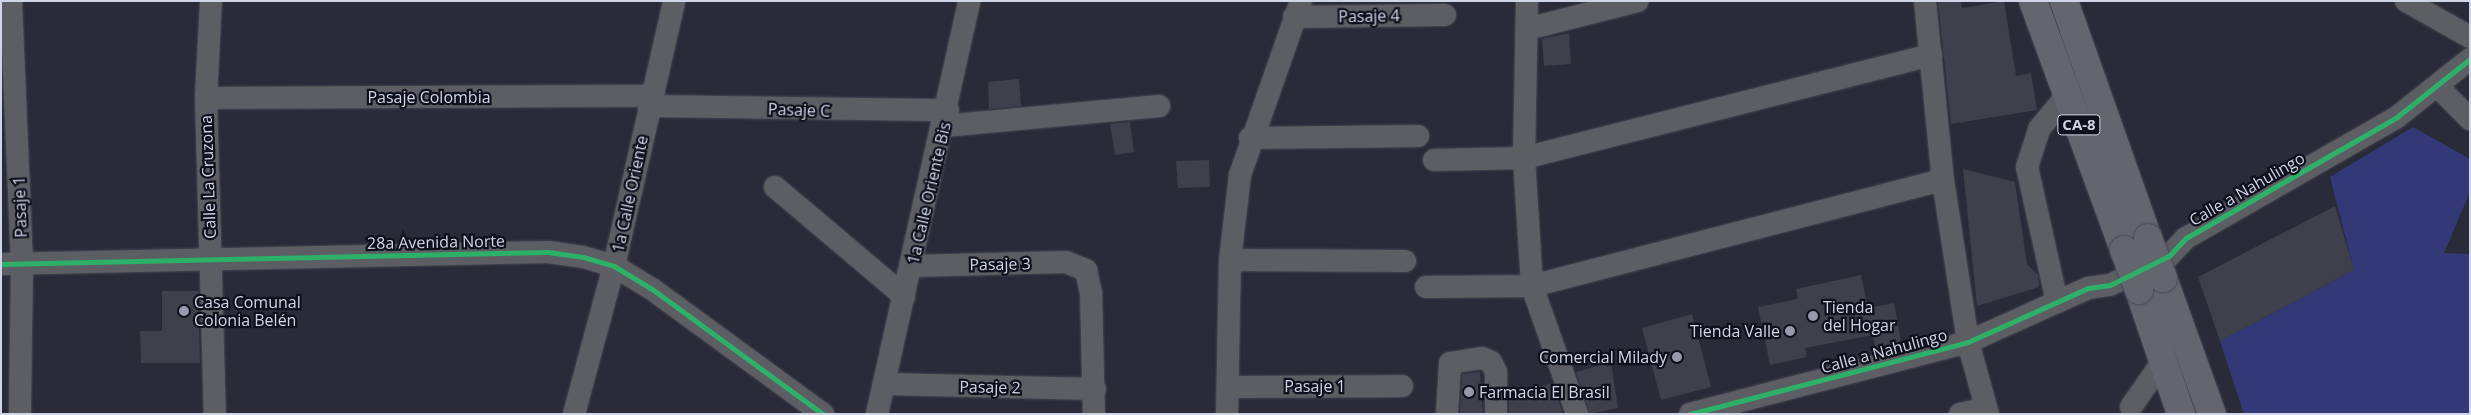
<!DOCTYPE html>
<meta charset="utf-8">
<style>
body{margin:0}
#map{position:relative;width:2471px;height:415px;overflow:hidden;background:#292b39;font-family:"Open Sans",sans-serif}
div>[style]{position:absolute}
.green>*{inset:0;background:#333976}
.building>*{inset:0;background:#3e404b}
.roads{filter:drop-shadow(0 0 1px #464753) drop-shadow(0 0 1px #464753)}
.minor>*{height:22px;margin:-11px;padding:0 11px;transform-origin:11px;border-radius:11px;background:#5d5e64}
.highway>*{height:28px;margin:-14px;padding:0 14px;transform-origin:14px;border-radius:14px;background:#64666f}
.bridges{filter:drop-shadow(0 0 1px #464753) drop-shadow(0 0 1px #464753)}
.highway-bridge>*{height:28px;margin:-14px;padding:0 14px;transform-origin:14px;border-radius:14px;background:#64666f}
.cycleway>*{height:5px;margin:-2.5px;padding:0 2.5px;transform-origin:2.5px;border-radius:2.5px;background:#2db169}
.dots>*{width:14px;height:14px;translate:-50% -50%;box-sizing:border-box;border:2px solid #0e101c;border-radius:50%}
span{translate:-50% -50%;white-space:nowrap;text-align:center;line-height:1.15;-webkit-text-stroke:4.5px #0e101c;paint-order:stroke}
.shield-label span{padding:1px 4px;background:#0e101c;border:1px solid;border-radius:4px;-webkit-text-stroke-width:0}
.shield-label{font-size:15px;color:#d1d6e7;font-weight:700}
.street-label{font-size:16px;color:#d1d6e7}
.poi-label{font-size:16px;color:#d1d6e7}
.left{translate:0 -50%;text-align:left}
.right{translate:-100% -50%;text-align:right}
.frame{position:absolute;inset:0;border:2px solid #d1d6e7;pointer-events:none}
</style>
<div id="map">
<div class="green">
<i style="clip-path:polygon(2413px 127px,2470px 159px,2470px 192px,2444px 253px,2470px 254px,2470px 414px,2244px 414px,2220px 341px,2354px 270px,2330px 177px)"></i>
</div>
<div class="building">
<i style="clip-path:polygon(1938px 1px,1961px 1px,1962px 8px,2004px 1px,2016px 76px,2031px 73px,2037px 110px,1951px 124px)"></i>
<i style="clip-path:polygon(1569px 33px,1571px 64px,1544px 66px,1542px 39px)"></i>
<i style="clip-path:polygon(1019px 79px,1021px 106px,989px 109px,988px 82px)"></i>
<i style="clip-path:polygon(1130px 122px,1134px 152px,1115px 155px,1110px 124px)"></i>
<i style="clip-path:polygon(1209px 160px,1210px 187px,1178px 188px,1176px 161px)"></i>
<i style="clip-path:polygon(1963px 169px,2015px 182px,2027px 264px,2038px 275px,2039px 287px,1977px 306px)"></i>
<i style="clip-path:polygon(2335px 206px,2354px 270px,2220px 341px,2198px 277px)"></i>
<i style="clip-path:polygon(1861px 275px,1868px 308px,1894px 303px,1902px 346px,1876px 351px,1873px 335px,1805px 348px,1807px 357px,1770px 365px,1758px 307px,1798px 299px,1796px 289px)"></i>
<i style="clip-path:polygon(162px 291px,198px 291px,200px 363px,141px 363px,140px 331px,162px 331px)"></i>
<i style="clip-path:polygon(1692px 314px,1711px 387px,1661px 400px,1642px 328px)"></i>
<i style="clip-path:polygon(1611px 362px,1618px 408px,1590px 414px,1576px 372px)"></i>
<i style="clip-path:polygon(1480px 372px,1483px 414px,1460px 414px,1462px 374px)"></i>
<i style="clip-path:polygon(1552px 383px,1563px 414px,1509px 414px,1509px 396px)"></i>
</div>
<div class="roads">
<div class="minor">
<i style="left:11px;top:1px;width:263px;rotate:87.6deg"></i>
<i style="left:22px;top:264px;width:150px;rotate:90.8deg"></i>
<i style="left:211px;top:1px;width:97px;rotate:93deg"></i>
<i style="left:206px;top:98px;width:316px;rotate:88.4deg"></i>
<i style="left:1527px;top:1px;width:157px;rotate:91.1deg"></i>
<i style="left:1524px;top:158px;width:128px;rotate:86.4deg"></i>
<i style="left:1532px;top:286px;width:136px;rotate:70.6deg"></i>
<i style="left:1925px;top:1px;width:180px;rotate:84.3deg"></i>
<i style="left:1943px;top:180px;width:164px;rotate:81.2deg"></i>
<i style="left:1968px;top:342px;width:75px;rotate:74.5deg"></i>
<i style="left:2406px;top:1px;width:73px;rotate:29.4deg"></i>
<i style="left:1294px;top:17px;width:151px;rotate:-0.8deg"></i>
<i style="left:1527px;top:29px;width:114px;rotate:-14.2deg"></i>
<i style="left:2439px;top:88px;width:44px;rotate:45deg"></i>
<i style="left:206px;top:98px;width:445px;rotate:-0.3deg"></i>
<i style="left:649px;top:106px;width:299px;rotate:0.8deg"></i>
<i style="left:944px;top:126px;width:216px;rotate:-5.3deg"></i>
<i style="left:1250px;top:138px;width:168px;rotate:-0.7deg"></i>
<i style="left:1434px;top:160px;width:90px;rotate:-1.3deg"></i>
<i style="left:1524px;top:158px;width:420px;rotate:-14.2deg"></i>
<i style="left:775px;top:187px;width:169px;rotate:40.2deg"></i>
<i style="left:1230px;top:260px;width:175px;rotate:0.3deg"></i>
<i style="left:1px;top:264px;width:547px;rotate:-1.26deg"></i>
<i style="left:548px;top:252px;width:35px;rotate:8deg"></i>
<i style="left:583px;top:257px;width:32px;rotate:16deg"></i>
<i style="left:614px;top:266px;width:44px;rotate:31.2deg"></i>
<i style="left:652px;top:289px;width:212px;rotate:36.2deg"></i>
<i style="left:912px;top:266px;width:154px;rotate:-1.5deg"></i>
<i style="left:1066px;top:262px;width:22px;rotate:22deg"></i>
<i style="left:1086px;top:270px;width:24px;rotate:78deg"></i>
<i style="left:1091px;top:293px;width:121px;rotate:88.6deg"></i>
<i style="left:1426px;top:287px;width:106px;rotate:-0.5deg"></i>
<i style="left:1532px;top:286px;width:424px;rotate:-14.5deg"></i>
<i style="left:2057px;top:302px;width:138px;rotate:-102.5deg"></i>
<i style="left:2027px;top:167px;width:40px;rotate:-72deg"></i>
<i style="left:2039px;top:129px;width:45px;rotate:-50.4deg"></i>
<i style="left:886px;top:384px;width:209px;rotate:1.4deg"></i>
<i style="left:1228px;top:387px;width:174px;rotate:-0.3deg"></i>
<i style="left:2131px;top:407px;width:56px;rotate:-55.2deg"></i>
<i style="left:574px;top:414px;width:153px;rotate:-74.9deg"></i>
<i style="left:614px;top:266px;width:272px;rotate:-77.2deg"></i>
<i style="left:877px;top:414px;width:423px;rotate:-77.4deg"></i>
<i style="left:1227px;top:414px;width:154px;rotate:-88.9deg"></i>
<i style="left:1230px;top:260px;width:86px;rotate:-83.3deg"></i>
<i style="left:1240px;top:175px;width:184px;rotate:-70.7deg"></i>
<i style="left:1447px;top:414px;width:51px;rotate:-86.6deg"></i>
<i style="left:1450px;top:363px;width:32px;rotate:-9deg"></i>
<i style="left:1482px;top:358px;width:10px;rotate:24deg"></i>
<i style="left:1491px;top:362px;width:11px;rotate:63deg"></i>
<i style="left:1496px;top:372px;width:42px;rotate:90deg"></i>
<i style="left:1690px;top:414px;width:287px;rotate:-14.5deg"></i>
<i style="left:1968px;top:342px;width:132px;rotate:-24.2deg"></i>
<i style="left:2088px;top:288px;width:22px;rotate:-8deg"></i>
<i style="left:2110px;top:285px;width:66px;rotate:-26.2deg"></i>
<i style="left:2169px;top:256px;width:25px;rotate:-47deg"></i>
<i style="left:2186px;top:238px;width:243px;rotate:-29.8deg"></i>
<i style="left:2397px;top:117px;width:93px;rotate:-38.5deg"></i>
<i style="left:1960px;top:414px;width:26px;rotate:-13deg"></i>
</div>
<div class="highway">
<i style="left:2033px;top:1px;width:265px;rotate:69.9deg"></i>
<i style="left:2064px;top:1px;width:251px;rotate:70.5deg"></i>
<i style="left:2163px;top:278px;width:145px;rotate:70.2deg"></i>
<i style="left:2139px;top:290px;width:131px;rotate:71.3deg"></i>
</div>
</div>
<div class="bridges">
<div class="highway-bridge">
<i style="left:2148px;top:238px;width:43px;rotate:69.4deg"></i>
<i style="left:2124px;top:250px;width:43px;rotate:69.4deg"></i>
</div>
</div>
<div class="cycleway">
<i style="left:1px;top:264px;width:547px;rotate:-1.26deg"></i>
<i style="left:548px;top:252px;width:35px;rotate:8deg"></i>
<i style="left:583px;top:257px;width:32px;rotate:16deg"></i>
<i style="left:614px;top:266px;width:44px;rotate:31.2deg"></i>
<i style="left:652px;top:289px;width:212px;rotate:36.2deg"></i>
<i style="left:1690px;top:414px;width:287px;rotate:-14.5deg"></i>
<i style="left:1968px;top:342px;width:132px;rotate:-24.2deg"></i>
<i style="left:2088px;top:288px;width:22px;rotate:-8deg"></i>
<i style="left:2110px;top:285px;width:66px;rotate:-26.2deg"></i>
<i style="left:2169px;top:256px;width:25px;rotate:-47deg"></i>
<i style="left:2186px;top:238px;width:243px;rotate:-29.8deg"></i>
<i style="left:2397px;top:117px;width:93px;rotate:-38.5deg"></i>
</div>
<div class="dots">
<i style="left:184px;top:311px;background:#969aaa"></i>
<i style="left:1813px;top:316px;background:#969aaa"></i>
<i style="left:1790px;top:331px;background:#969aaa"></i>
<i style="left:1677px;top:357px;background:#969aaa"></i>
<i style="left:1469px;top:392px;background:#969aaa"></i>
</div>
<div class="shield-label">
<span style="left:2079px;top:125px">CA-8</span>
</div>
<div class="street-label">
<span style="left:1369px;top:16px;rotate:-1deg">Pasaje 4</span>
<span style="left:429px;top:97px">Pasaje Colombia</span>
<span style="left:799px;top:110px;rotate:2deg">Pasaje C</span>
<span style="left:208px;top:177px;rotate:-92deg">Calle La Cruzona</span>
<span style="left:2247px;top:189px;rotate:-30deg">Calle a Nahulingo</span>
<span style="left:929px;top:193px;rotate:-77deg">1a Calle Oriente Bis</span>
<span style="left:630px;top:194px;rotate:-78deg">1a Calle Oriente</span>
<span style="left:20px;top:207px;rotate:-92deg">Pasaje 1</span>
<span style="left:436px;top:242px;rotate:-1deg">28a Avenida Norte</span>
<span style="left:1000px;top:264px;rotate:-1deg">Pasaje 3</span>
<span style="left:1884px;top:351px;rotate:-15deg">Calle a Nahulingo</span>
<span style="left:1315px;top:386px">Pasaje 1</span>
<span style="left:990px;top:387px;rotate:1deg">Pasaje 2</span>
</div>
<div class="poi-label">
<span class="left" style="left:194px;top:311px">Casa Comunal<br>Colonia Belén</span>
<span class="left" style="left:1823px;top:316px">Tienda<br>del Hogar</span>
<span class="right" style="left:1780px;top:331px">Tienda Valle</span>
<span class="right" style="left:1667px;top:357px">Comercial Milady</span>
<span class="left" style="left:1479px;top:392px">Farmacia El Brasil</span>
</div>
<div class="frame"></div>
</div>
